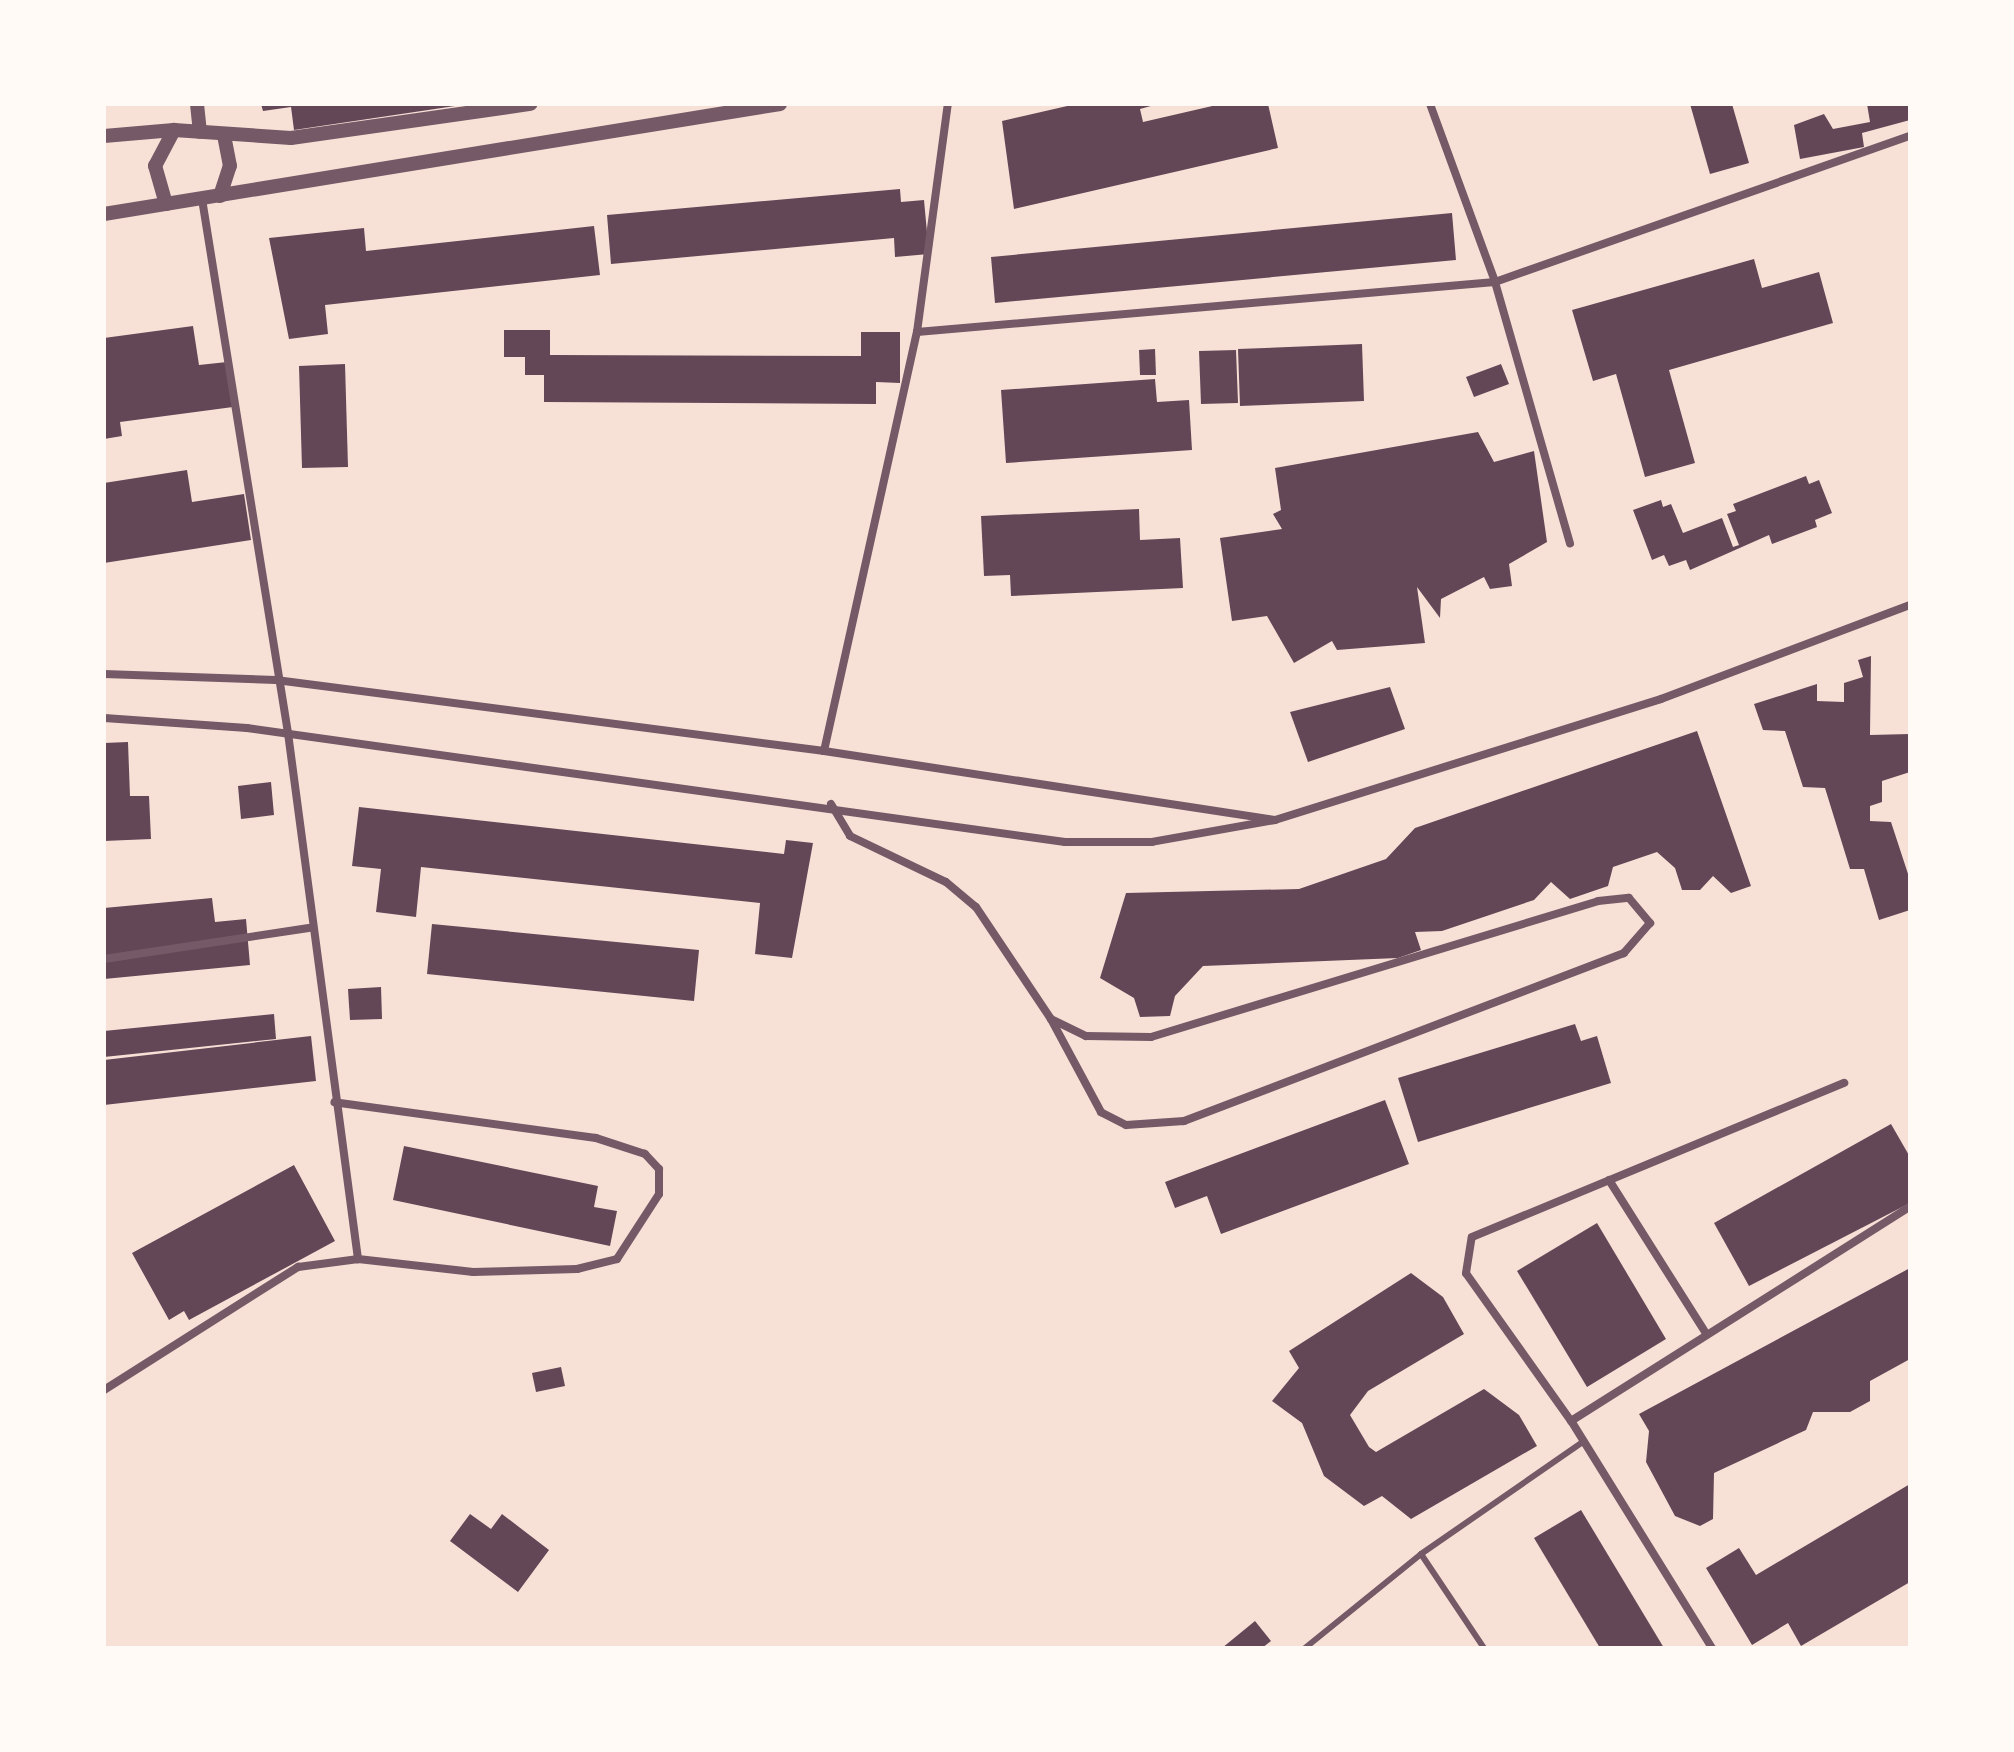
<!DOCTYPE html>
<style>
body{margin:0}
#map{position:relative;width:2014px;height:1752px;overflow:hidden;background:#f7e1d7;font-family:"Golos Text",sans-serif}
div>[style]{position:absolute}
.building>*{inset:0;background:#644757}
.service>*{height:6px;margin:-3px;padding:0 3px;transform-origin:3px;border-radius:3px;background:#755966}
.minor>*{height:8px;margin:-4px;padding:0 4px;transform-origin:4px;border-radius:4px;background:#755966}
.tertiary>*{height:14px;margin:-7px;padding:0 7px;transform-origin:7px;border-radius:7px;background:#755966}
span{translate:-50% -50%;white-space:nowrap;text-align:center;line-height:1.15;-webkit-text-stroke:6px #fffaf5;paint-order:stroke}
.frame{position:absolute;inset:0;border:106px solid #fffaf5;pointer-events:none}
</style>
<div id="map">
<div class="building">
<i style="clip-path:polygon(261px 104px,455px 104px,455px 106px,294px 130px,291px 107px,263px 111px)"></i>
<i style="clip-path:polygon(1076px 104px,1158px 104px,1140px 109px,1143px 122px,1221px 104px,1268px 104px,1278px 148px,1014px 209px,1002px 121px)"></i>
<i style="clip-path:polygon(1690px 104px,1732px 104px,1749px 163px,1710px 174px)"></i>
<i style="clip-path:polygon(1867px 104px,1910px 104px,1910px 120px,1862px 133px,1864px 147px,1800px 159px,1794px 125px,1824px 114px,1833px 129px,1870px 122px)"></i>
<i style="clip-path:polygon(900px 189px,901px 202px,924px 200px,929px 254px,895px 257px,894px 238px,611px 264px,607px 215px)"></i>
<i style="clip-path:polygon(1452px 213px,1456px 260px,995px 303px,991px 257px)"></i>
<i style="clip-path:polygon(594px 226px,600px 275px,325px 305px,328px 334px,289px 339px,269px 238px,364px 228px,366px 251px)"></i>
<i style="clip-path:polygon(1754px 259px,1762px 288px,1819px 272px,1833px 323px,1669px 370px,1695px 463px,1645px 477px,1616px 374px,1593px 381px,1572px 310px)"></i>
<i style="clip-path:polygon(193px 326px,199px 365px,227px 362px,233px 407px,120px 422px,122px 436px,104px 439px,104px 338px)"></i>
<i style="clip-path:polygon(504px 330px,550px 330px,550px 355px,861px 356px,861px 332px,900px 332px,900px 383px,876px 382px,876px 404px,544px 402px,544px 375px,525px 375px,525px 357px,504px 357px)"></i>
<i style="clip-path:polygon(1362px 344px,1364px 401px,1240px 406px,1238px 349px)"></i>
<i style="clip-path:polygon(1155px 349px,1156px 375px,1140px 375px,1139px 350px)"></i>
<i style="clip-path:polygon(1236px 350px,1238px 403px,1201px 404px,1199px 351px)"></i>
<i style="clip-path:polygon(345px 364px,348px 467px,302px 468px,299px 366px)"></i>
<i style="clip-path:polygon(1501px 364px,1509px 384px,1474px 397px,1466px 377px)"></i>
<i style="clip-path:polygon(1155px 379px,1157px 402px,1189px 400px,1192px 450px,1006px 463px,1001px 390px)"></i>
<i style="clip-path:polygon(1478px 432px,1494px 462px,1534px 451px,1547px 542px,1509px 564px,1512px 586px,1490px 589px,1484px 577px,1441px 599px,1440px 618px,1417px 587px,1425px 643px,1337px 650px,1332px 641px,1294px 663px,1267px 616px,1232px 621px,1220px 538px,1282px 529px,1273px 514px,1281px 510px,1275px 468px)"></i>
<i style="clip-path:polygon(187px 470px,192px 502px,244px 494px,251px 540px,104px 563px,104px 483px)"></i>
<i style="clip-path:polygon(1806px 476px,1809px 484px,1819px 480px,1832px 513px,1815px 520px,1817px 527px,1772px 544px,1769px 535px,1690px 570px,1686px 560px,1669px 566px,1664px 555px,1652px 560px,1633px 510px,1661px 500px,1663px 507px,1671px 504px,1683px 533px,1722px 518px,1733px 547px,1739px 545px,1727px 514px,1736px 511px,1733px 504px)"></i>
<i style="clip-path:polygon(1139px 509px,1140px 540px,1180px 538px,1183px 588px,1011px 596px,1010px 575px,984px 576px,981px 516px)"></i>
<i style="clip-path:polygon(1871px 656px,1870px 735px,1910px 734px,1910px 772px,1882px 781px,1882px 802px,1870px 806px,1870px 821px,1891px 822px,1910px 880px,1910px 910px,1879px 920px,1864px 869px,1850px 869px,1825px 788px,1803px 787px,1785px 731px,1763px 730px,1754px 704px,1817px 684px,1817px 701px,1844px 702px,1844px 683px,1863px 677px,1858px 660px)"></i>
<i style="clip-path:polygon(1390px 687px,1405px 729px,1308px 762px,1290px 712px)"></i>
<i style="clip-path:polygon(1697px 731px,1751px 886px,1731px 893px,1713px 876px,1700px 890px,1682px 890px,1675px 868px,1657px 852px,1613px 867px,1608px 886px,1570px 899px,1551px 882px,1534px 900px,1442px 931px,1415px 932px,1421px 950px,1398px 958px,1203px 966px,1175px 996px,1170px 1016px,1140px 1017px,1134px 998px,1100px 978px,1126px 893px,1299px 889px,1386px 859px,1415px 828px)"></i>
<i style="clip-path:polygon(128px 742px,130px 796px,149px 796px,151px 839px,104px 841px,104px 743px)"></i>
<i style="clip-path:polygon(271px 782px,274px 815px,241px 819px,238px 786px)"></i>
<i style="clip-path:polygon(359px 807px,784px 854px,786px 840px,813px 843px,792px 958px,755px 954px,760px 903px,421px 867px,416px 917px,376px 912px,381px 869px,352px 866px)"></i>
<i style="clip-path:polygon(212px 898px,215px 922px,246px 919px,250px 965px,104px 979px,104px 908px)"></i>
<i style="clip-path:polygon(432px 924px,699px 950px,694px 1001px,427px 974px)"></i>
<i style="clip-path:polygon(381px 987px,382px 1019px,350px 1020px,348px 989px)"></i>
<i style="clip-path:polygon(274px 1014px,276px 1039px,104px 1057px,104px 1031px)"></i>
<i style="clip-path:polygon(1575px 1024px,1581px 1041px,1597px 1036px,1611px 1083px,1418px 1142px,1398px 1078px)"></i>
<i style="clip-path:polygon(311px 1036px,316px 1081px,104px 1105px,104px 1060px)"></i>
<i style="clip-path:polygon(1385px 1100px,1409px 1164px,1221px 1234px,1207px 1196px,1175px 1208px,1165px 1182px)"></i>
<i style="clip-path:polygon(1891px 1124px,1910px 1157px,1910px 1203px,1749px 1286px,1714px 1223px)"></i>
<i style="clip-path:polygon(404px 1146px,598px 1186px,594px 1207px,617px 1211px,610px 1246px,393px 1200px)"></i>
<i style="clip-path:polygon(294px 1165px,335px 1241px,189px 1320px,184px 1311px,169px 1320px,132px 1253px)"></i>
<i style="clip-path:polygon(1597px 1223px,1666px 1339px,1587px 1387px,1517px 1271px)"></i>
<i style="clip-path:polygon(1910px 1268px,1910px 1359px,1870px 1381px,1870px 1401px,1850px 1412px,1813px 1412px,1806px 1430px,1714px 1473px,1713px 1519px,1700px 1526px,1675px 1516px,1646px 1462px,1649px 1431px,1639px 1414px)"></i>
<i style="clip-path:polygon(1411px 1273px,1443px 1297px,1464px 1334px,1368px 1391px,1350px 1415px,1369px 1447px,1376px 1452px,1484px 1389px,1519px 1415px,1537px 1446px,1411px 1519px,1382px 1496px,1364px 1506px,1324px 1476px,1302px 1423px,1272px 1401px,1299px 1368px,1289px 1351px)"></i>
<i style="clip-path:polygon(561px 1367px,565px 1386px,536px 1392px,532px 1373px)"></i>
<i style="clip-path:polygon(1910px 1484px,1910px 1582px,1801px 1646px,1788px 1623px,1752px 1645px,1706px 1568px,1739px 1548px,1756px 1575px)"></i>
<i style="clip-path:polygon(1581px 1510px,1664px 1648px,1600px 1648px,1534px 1538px)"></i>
<i style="clip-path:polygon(470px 1514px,491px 1529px,502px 1514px,549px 1550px,518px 1592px,450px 1541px)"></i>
<i style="clip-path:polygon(1255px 1621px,1271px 1641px,1262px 1648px,1222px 1648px)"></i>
</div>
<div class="service">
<i style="left:1421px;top:1554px;width:113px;rotate:56.2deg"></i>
<i style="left:1305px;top:1648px;width:149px;rotate:-39deg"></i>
<i style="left:1421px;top:1554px;width:198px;rotate:-34.7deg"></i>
</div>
<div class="minor">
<i style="left:1430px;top:104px;width:189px;rotate:69.9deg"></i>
<i style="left:1495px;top:282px;width:272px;rotate:74deg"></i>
<i style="left:202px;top:199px;width:541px;rotate:80.85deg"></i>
<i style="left:288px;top:733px;width:531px;rotate:82.42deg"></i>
<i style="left:917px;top:332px;width:580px;rotate:-4.94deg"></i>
<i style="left:1495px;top:282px;width:440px;rotate:-19.4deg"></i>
<i style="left:104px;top:674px;width:172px;rotate:2deg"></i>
<i style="left:276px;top:680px;width:553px;rotate:7.38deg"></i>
<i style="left:824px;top:751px;width:456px;rotate:8.7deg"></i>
<i style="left:1275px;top:820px;width:125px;rotate:169.9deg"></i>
<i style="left:1152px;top:842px;width:87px;rotate:180deg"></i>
<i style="left:1065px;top:842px;width:826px;rotate:-172.07deg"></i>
<i style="left:247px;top:728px;width:143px;rotate:-176deg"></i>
<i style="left:824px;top:751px;width:429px;rotate:-77.5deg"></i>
<i style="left:917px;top:332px;width:230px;rotate:-82.3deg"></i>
<i style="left:831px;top:804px;width:37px;rotate:59deg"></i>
<i style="left:850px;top:836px;width:106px;rotate:25.6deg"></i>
<i style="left:946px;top:882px;width:39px;rotate:40deg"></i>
<i style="left:976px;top:907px;width:135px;rotate:56.2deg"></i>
<i style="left:1051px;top:1019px;width:39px;rotate:26deg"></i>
<i style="left:1086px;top:1036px;width:65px;rotate:0.9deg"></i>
<i style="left:1151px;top:1037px;width:467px;rotate:-16.9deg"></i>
<i style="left:1598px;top:901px;width:31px;rotate:-6deg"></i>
<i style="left:1629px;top:898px;width:33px;rotate:50deg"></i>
<i style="left:1650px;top:923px;width:40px;rotate:131deg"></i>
<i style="left:1624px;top:953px;width:471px;rotate:159.1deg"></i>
<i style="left:1184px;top:1121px;width:58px;rotate:176.1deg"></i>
<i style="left:1126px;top:1125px;width:28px;rotate:-153deg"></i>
<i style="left:1101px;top:1112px;width:106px;rotate:-118.3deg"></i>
<i style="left:1275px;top:820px;width:405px;rotate:-17.4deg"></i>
<i style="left:1661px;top:699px;width:266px;rotate:-20.7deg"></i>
<i style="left:104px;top:959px;width:207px;rotate:-8.6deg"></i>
<i style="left:1609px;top:1180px;width:183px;rotate:57.7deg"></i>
<i style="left:104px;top:1390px;width:230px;rotate:-32.4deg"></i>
<i style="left:298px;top:1267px;width:61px;rotate:-7.6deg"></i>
<i style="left:358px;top:1259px;width:116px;rotate:6.4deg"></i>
<i style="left:473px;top:1272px;width:104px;rotate:-1.7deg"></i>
<i style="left:577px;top:1269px;width:41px;rotate:-14deg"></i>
<i style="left:617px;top:1259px;width:77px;rotate:-57.1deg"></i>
<i style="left:659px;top:1194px;width:25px;rotate:-90deg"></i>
<i style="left:659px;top:1169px;width:21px;rotate:-133deg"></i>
<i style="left:645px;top:1154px;width:52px;rotate:-161.9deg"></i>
<i style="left:596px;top:1138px;width:264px;rotate:-172.2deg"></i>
<i style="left:1571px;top:1421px;width:401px;rotate:-32.3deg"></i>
<i style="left:1712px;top:1648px;width:267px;rotate:-121.8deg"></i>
<i style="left:1571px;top:1421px;width:181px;rotate:-125.4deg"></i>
<i style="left:1466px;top:1273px;width:36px;rotate:-81deg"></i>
<i style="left:1472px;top:1237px;width:403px;rotate:-22.5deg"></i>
</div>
<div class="tertiary">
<i style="left:197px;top:104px;width:28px;rotate:84deg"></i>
<i style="left:104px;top:136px;width:70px;rotate:-4.9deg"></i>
<i style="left:174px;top:130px;width:117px;rotate:3.9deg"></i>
<i style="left:291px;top:138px;width:242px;rotate:-8.1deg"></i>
<i style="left:220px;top:196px;width:32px;rotate:-72deg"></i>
<i style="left:230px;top:166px;width:32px;rotate:-101deg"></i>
<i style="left:166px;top:204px;width:40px;rotate:-106deg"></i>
<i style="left:155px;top:166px;width:41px;rotate:-62.2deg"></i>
<i style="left:104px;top:214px;width:685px;rotate:-9.24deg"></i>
</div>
<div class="frame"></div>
</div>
